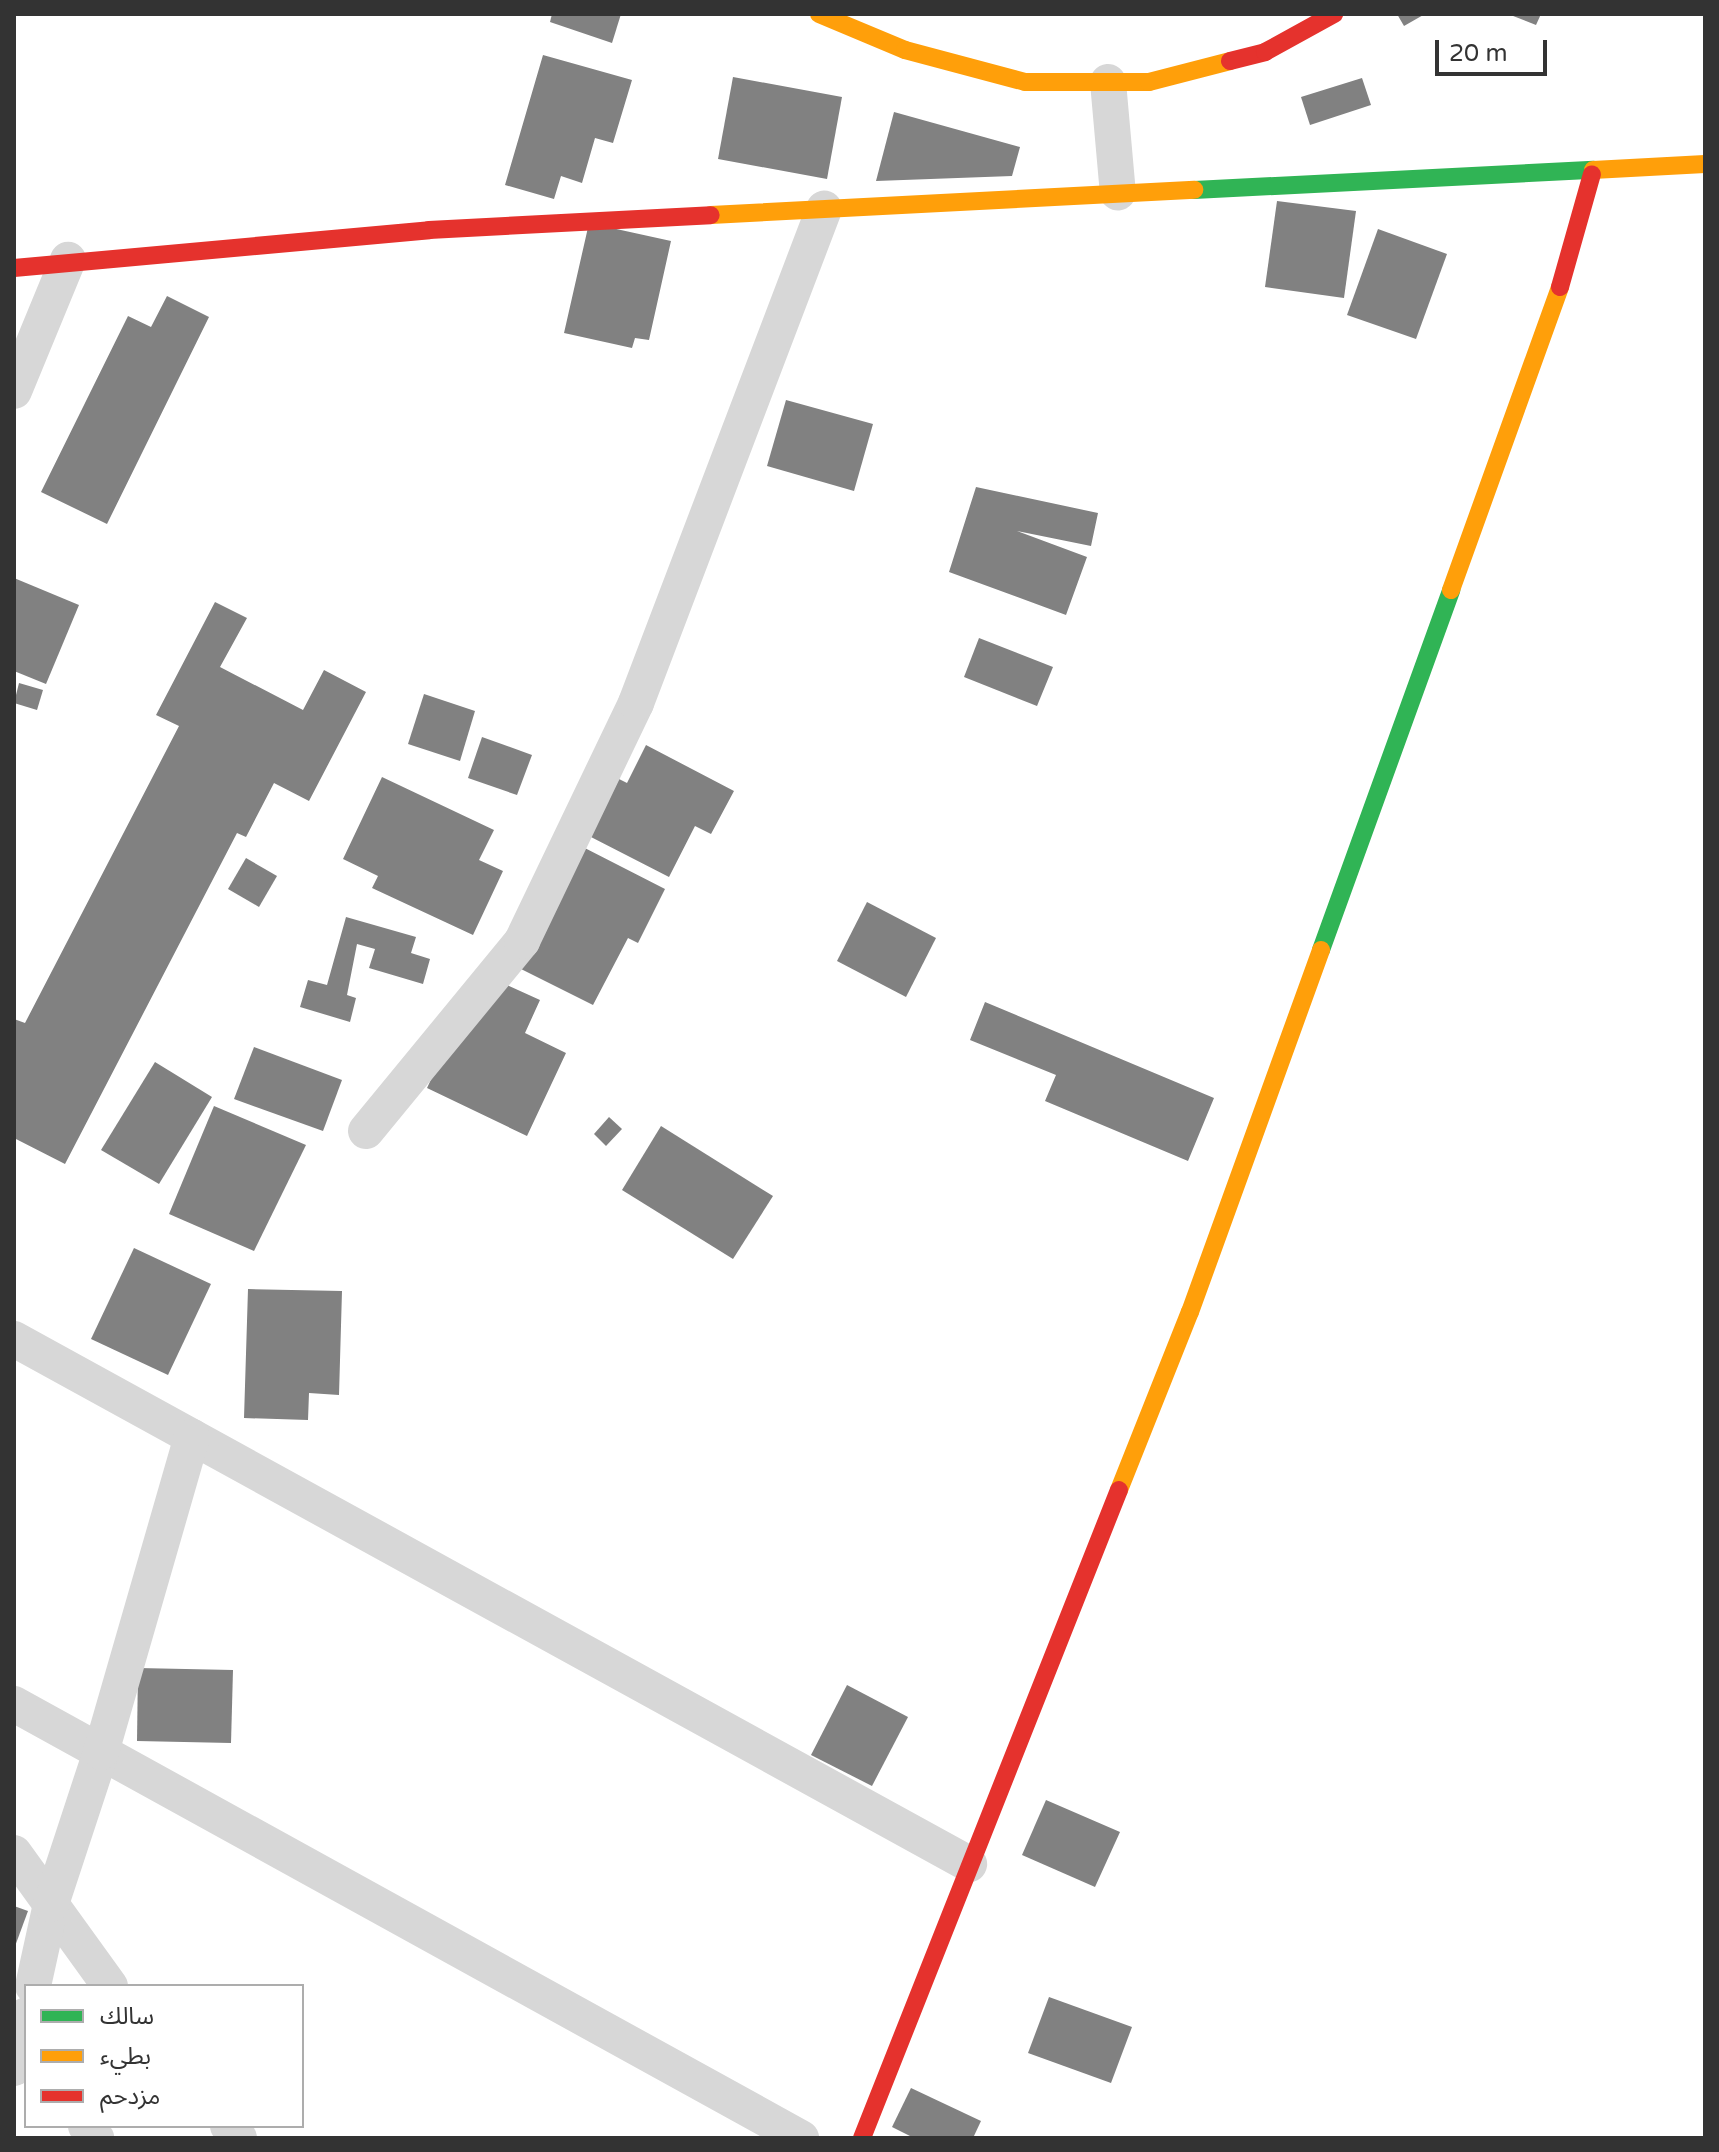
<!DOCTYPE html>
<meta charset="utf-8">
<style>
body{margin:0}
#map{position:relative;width:1719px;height:2152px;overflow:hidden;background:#fff;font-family:"Varela Round","Noto Sans Arabic",sans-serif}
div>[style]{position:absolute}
.building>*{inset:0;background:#818181}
.street>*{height:36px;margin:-18px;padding:0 18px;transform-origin:18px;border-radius:18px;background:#d7d7d7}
.fast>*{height:18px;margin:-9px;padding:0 9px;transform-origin:9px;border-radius:9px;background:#30b455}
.slow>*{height:18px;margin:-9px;padding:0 9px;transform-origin:9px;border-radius:9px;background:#ff9f0a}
.jam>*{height:18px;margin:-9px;padding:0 9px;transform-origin:9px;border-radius:9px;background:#e5322d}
span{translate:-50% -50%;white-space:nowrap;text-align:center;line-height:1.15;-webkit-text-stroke:8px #fff;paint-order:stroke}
.frame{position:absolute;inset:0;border:16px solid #333;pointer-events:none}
.legend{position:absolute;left:24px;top:1984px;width:280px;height:144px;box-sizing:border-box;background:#fff;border:2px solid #adadad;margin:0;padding:10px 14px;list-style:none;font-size:24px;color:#333}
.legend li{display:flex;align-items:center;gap:16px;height:40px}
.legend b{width:40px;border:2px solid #adadad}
.scale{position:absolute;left:1435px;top:40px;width:112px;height:36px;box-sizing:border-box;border:4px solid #333;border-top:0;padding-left:10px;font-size:24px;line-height:28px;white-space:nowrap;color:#333;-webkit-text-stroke:6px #fff;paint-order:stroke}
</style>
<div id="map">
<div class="building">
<i style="clip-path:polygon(552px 14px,621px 14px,612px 43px,550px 22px)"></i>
<i style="clip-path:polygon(1397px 14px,1425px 14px,1404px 26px)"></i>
<i style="clip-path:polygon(1508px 14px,1541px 14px,1536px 25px)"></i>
<i style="clip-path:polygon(543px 55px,632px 80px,613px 143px,595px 138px,582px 183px,561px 176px,554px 199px,505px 185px)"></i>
<i style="clip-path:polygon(733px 77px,842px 97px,827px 179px,718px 159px)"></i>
<i style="clip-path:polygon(1362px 78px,1371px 105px,1310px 125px,1301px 97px)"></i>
<i style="clip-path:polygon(894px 112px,1020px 147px,1012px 176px,876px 181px)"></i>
<i style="clip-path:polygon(1277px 201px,1356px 211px,1344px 298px,1265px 287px)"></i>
<i style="clip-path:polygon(589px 223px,671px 241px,649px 340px,635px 338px,632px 348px,564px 333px)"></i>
<i style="clip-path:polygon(1378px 229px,1447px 254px,1416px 339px,1347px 315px)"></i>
<i style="clip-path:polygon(167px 296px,209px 317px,107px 524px,41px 492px,128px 316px,151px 327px)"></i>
<i style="clip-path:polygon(786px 400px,873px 424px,854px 491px,767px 466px)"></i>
<i style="clip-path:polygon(976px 487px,1098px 513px,1091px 546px,1017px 531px,1087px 557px,1066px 615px,949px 572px)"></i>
<i style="clip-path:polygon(14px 578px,79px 605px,46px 684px,14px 671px)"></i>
<i style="clip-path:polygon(215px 602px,247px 618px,220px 667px,303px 710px,324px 670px,366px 692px,309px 801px,274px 783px,246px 837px,237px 833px,65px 1164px,14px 1138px,14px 1019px,25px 1023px,179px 726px,156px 715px)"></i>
<i style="clip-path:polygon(979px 638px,1053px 667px,1037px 706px,964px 677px)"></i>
<i style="clip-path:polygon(19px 683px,43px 690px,37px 710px,14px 703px)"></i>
<i style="clip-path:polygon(424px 694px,475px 711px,460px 761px,408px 744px)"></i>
<i style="clip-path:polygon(482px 737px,532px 755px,517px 795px,468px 778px)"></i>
<i style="clip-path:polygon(646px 745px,734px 791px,711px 834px,695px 826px,669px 877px,589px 836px,619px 779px,627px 783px)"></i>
<i style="clip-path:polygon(382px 777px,494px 830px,479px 860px,503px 871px,473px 935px,372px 888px,378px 876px,343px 859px)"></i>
<i style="clip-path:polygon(575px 843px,665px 889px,638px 943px,628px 938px,593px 1005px,513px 965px)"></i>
<i style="clip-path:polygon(246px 858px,277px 876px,259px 907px,228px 889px)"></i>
<i style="clip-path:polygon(867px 902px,936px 938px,906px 997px,837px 961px)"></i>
<i style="clip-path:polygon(346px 917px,416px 937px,411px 953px,430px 959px,423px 984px,369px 968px,375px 949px,357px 944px,347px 995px,356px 998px,350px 1022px,300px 1007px,308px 980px,327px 985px)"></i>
<i style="clip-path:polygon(494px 979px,540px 1000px,525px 1033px,566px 1053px,527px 1136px,427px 1088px,458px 1022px)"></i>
<i style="clip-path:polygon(985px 1002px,1214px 1098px,1188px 1161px,1045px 1101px,1056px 1075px,970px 1040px)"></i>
<i style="clip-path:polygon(254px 1047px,342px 1080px,323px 1131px,234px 1099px)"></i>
<i style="clip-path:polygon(155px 1062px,212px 1097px,159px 1184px,101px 1150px)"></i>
<i style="clip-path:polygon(214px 1106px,306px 1145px,254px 1251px,169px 1214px)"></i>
<i style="clip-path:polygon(609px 1117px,622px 1129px,606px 1146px,594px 1134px)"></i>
<i style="clip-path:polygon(661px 1126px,773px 1196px,733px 1259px,622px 1190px)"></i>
<i style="clip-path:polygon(134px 1248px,211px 1284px,168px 1375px,91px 1339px)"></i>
<i style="clip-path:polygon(248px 1289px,342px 1291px,339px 1395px,309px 1393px,308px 1420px,244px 1418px)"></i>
<i style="clip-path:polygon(138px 1668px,233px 1670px,231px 1743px,137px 1741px)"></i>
<i style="clip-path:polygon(847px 1685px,908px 1717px,872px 1786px,811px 1755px)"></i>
<i style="clip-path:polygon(1046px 1800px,1120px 1832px,1095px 1887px,1022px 1855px)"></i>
<i style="clip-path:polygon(14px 1906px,28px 1911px,14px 1949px)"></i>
<i style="clip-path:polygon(1049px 1997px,1132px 2027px,1111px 2083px,1028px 2053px)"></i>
<i style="clip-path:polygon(911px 2088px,981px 2121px,973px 2138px,914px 2138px,892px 2127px)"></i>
</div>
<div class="street">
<i style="left:1108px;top:82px;width:111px;rotate:84.9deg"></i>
<i style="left:14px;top:391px;width:142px;rotate:-67.6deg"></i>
<i style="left:366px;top:1131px;width:246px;rotate:-50.6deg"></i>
<i style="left:522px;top:941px;width:264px;rotate:-64.4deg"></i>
<i style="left:636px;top:703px;width:529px;rotate:-69.16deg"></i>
<i style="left:14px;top:1339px;width:1090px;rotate:28.8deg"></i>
<i style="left:14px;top:1704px;width:899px;rotate:28.88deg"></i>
<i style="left:14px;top:1853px;width:164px;rotate:54.2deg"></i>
<i style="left:33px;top:1986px;width:84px;rotate:-77.6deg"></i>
<i style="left:51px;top:1904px;width:160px;rotate:-71.8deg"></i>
<i style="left:101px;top:1752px;width:328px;rotate:-73.9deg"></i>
<i style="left:14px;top:2068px;width:54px;rotate:-77.2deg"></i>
<i style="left:86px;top:2126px;width:16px;rotate:50deg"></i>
<i style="left:228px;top:2126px;width:16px;rotate:47deg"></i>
</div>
<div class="fast">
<i style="left:1194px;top:190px;width:400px;rotate:-2.9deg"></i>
<i style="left:1321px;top:950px;width:383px;rotate:-70.1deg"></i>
</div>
<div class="slow">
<i style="left:819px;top:14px;width:93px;rotate:22.7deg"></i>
<i style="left:905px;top:50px;width:124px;rotate:14.9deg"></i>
<i style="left:1025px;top:82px;width:124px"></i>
<i style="left:1149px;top:82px;width:84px;rotate:-14.5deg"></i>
<i style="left:1593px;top:170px;width:112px;rotate:-3.1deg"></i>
<i style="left:711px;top:215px;width:484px;rotate:-3deg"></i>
<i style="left:1451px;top:590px;width:322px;rotate:-70.2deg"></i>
<i style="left:1119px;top:1490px;width:192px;rotate:-68.3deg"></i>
<i style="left:1190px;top:1312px;width:385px;rotate:-70.1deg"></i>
</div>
<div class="jam">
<i style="left:1230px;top:61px;width:36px;rotate:-14deg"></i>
<i style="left:1265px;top:52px;width:79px;rotate:-28.8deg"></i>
<i style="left:14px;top:268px;width:417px;rotate:-5.2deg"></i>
<i style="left:429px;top:230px;width:282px;rotate:-3deg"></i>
<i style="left:1560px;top:287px;width:117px;rotate:-74.2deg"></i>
<i style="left:862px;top:2138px;width:697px;rotate:-68.37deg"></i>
</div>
<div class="frame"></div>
<ul class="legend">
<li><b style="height:10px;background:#30b455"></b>سالك</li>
<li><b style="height:10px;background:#ff9f0a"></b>بطيء</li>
<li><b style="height:10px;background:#e5322d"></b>مزدحم</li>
</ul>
<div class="scale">20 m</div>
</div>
